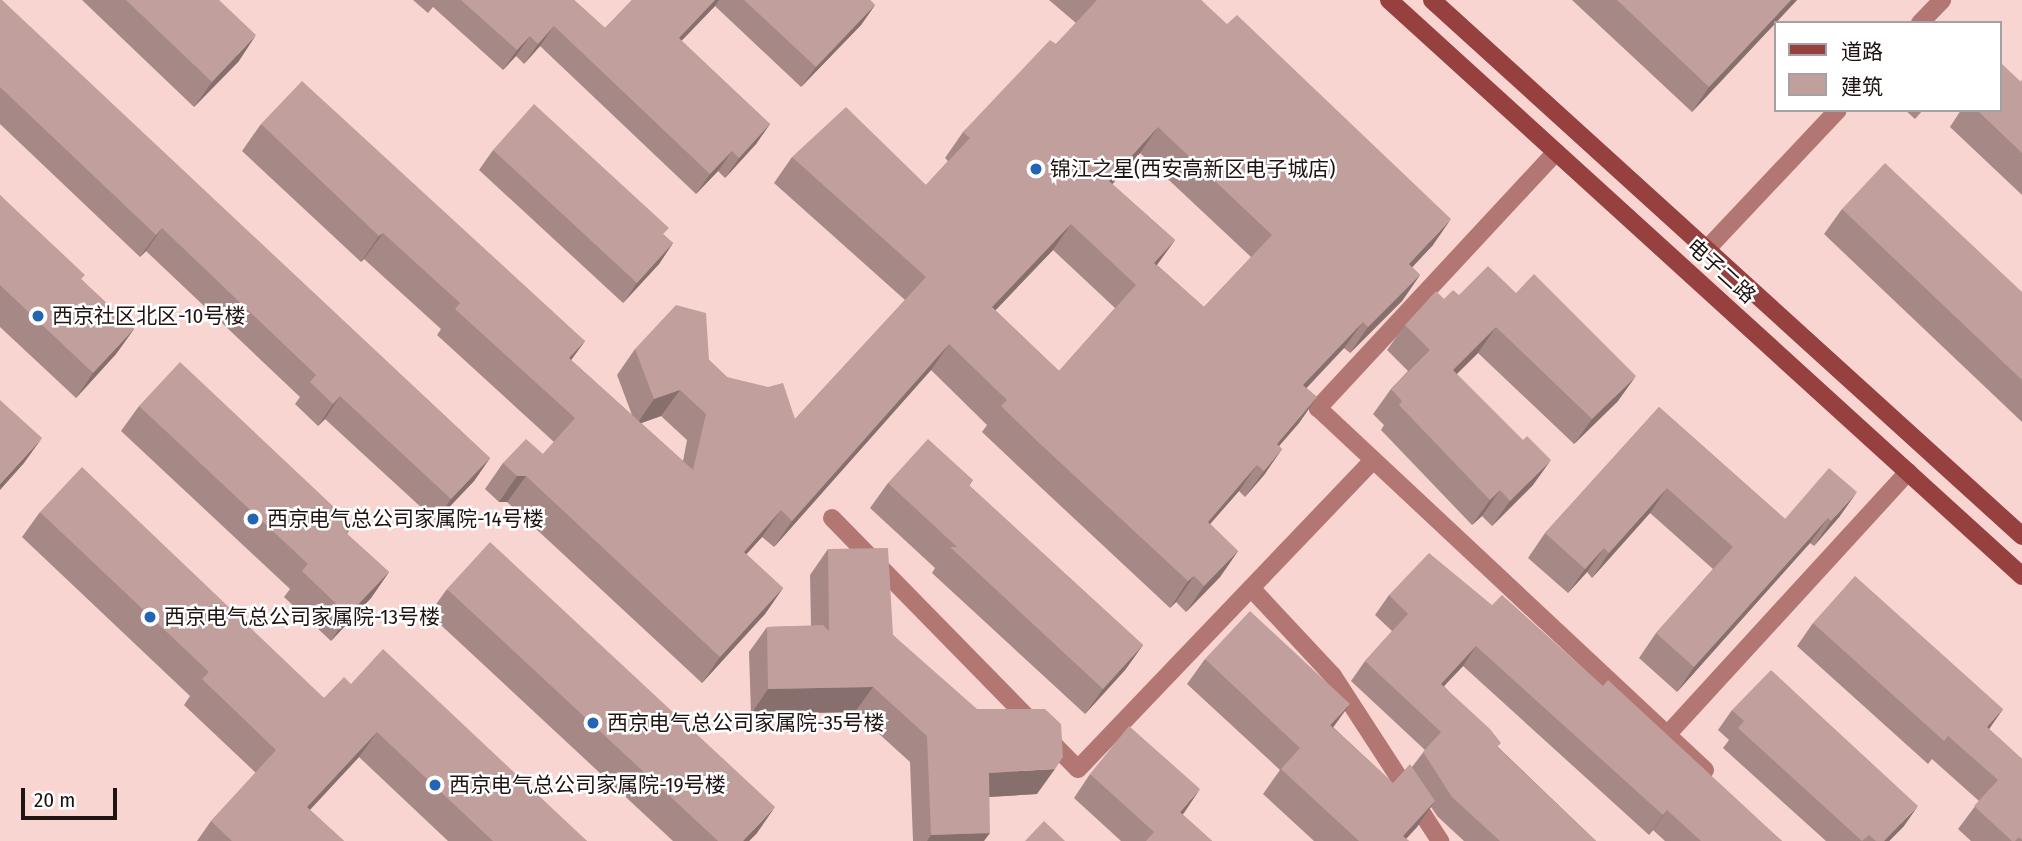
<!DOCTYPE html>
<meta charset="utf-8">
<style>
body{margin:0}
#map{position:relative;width:2022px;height:841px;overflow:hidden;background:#f9d5d2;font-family:"Fira Sans Condensed","Noto Sans SC",sans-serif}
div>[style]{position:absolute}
.lane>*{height:18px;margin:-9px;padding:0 9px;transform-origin:9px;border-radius:9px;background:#b27673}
.street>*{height:18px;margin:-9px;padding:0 9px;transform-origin:9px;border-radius:9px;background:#b27673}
.secondary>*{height:18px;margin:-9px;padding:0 9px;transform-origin:9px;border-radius:9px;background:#964040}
.wall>*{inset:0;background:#a68987}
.shaded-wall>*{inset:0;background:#876f6e}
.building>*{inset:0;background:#c19f9d}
.dots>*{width:19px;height:19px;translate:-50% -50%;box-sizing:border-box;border:4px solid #fff;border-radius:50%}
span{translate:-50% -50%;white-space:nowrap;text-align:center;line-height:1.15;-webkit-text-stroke:5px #fff;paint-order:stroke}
.poi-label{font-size:21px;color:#201413}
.left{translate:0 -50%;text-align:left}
.street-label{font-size:21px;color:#201413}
.legend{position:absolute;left:1774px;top:21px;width:228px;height:91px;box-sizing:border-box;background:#fff;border:2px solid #a6a1a1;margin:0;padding:9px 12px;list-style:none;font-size:21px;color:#201413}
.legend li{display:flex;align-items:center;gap:14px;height:35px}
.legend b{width:35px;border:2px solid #a6a1a1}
.scale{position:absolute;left:21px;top:788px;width:96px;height:32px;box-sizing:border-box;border:4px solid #201413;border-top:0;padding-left:9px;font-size:21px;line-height:24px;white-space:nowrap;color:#201413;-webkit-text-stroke:5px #fff;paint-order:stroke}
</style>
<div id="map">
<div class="lane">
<i style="left:1920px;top:23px;width:32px;rotate:-46deg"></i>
<i style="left:1706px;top:250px;width:192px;rotate:-46.7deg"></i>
</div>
<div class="street">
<i style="left:1556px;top:152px;width:350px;rotate:132.9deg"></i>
<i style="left:1318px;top:408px;width:530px;rotate:43.09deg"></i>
<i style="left:832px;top:518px;width:351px;rotate:45.6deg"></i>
<i style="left:1078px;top:769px;width:427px;rotate:-46.3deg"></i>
<i style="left:1251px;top:588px;width:120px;rotate:47deg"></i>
<i style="left:1333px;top:676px;width:197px;rotate:57deg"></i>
<i style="left:1667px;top:735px;width:357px;rotate:-47.5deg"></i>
</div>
<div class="secondary">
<i style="left:1389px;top:0;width:856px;rotate:42.3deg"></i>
<i style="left:1432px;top:0;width:797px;rotate:42.25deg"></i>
</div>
<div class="wall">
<i style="clip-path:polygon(0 0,490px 458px,474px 481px,436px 521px,325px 419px,318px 426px,295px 404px,300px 397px,146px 251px,140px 257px,0 124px)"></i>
<i style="clip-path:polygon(82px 0,219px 0,239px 61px,194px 107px)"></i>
<i style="clip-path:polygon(413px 0,574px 0,605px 28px,632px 0,870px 0,875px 5px,861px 25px,801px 87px,715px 6px,681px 41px,770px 124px,756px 144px,725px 178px,718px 171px,696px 194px,540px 46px,524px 64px,516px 56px,503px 70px,433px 7px,428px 13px)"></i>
<i style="clip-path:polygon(evenodd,1049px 0,1201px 0,1433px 245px,1412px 267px,1420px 275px,1402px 301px,1350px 353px,1344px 348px,1306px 388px,1317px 397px,1299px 423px,1279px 446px,1282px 449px,1264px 475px,1245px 497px,1239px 491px,1210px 524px,1238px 551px,1220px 577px,1186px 612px,1176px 602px,1170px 608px,1019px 467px,982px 432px,987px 425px,931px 370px,774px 547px,762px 537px,746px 554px,783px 588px,765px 614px,702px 683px,507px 502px,499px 502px,485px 489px,503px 463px,543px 454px,554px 442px,437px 335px,441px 329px,364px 259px,361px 262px,242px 151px,261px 124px,585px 341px,571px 360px,632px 415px,617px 375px,635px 349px,709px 360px,727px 377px,795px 419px,905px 300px,774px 183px,792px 157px,926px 185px,948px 161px,945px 158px,963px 132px,1056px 44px,1076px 23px,1049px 0,1140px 153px,1251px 257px,1204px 307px,1157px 265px,1175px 240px,1112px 184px,1140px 153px,1049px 0,1053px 250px,1115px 308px,1059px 371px,995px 310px,1053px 250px,1049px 0,661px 416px,687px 440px,683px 461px,641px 423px,661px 416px)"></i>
<i style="clip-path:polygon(1572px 0,1797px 0,1692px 112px)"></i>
<i style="clip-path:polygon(2022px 80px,2022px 195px,1950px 127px,1961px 110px,1999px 110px)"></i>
<i style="clip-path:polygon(1905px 110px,1923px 110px,1915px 119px)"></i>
<i style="clip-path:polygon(493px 150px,664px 235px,673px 243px,659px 264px,623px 303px,479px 170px)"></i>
<i style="clip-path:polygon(0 195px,82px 280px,134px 329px,116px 354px,76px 398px,0 327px)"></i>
<i style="clip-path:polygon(1842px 209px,2022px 292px,2022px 422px,1824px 234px)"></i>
<i style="clip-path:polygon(1459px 295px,1618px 401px,1574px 444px,1478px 353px,1457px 374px,1533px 485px,1492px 526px,1482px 516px,1472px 525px,1381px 430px,1384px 425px,1373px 414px,1391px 389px,1408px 371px,1387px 350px,1405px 325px,1444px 299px)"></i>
<i style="clip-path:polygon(139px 406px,353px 525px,347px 534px,389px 572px,371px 598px,331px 641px,284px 597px,290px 589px,121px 431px)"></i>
<i style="clip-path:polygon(1659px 407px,1785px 519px,1840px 516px,1814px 546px,1810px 543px,1677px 692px,1639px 658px,1656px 633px,1713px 569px,1650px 513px,1592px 578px,1587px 572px,1568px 593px,1528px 558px,1545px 533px)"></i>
<i style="clip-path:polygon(973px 480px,969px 486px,1143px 645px,1125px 670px,1085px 714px,932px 573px,935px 568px,870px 508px,888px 483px)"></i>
<i style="clip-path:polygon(40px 512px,324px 698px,351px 684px,587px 841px,448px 841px,359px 757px,310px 810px,344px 841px,197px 841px,211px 821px,256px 773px,184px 705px,190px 696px,22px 537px)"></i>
<i style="clip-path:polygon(828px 549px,893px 635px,1037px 794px,989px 797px,984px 841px,913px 841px,910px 762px,855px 712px,751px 714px,749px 652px,767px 627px,811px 626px,810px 575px)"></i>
<i style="clip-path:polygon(447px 589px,757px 833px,749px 841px,673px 841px,429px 614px)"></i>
<i style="clip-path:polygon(1389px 595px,1492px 605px,1603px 686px,1782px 841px,1665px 841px,1653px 830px,1649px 835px,1463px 666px,1444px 686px,1498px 747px,1596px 841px,1464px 841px,1438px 817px,1431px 807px,1417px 827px,1406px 839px,1409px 841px,1314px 841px,1263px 794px,1280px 770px,1187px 684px,1205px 659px,1333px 727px,1393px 783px,1412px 767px,1425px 750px,1351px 681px,1365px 661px,1392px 631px,1375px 615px)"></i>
<i style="clip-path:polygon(1813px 623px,2003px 709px,1989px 729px,2022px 759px,2022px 841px,1971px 841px,1958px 829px,1979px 801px,1932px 759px,1928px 764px,1797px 646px)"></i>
<i style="clip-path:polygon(1732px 710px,1904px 826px,1889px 841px,1826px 841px,1723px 748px,1729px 740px,1718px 730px)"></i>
<i style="clip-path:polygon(1090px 774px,1182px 814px,1212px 841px,1121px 841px,1074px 798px)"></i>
</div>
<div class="shaded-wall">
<i style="clip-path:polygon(715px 0,719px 0,715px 6px,665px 58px,679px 38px)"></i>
<i style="clip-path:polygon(1791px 0,1797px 0,1692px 112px,1709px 87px)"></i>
<i style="clip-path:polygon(875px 5px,861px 25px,801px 87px,816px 67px)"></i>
<i style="clip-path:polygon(554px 26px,540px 46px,524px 64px,538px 44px)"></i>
<i style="clip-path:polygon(256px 35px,239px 61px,194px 107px,212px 82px)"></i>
<i style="clip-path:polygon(530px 36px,516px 56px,503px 70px,517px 50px)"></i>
<i style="clip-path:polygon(770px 124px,756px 144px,725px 178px,739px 158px)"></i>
<i style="clip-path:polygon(1158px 127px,1140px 153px,1091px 208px,1109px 181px)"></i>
<i style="clip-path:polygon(732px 151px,718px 171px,696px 194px,710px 174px)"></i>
<i style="clip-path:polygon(1451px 219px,1433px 245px,1390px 291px,1409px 264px)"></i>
<i style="clip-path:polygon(1071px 224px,1053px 250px,974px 333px,992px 307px)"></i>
<i style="clip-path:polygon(162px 228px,146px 251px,140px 257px,156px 235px)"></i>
<i style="clip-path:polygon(383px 233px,364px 259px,361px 262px,379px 236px)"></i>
<i style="clip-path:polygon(1175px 240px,1156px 266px,1154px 263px)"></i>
<i style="clip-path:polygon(673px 243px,659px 264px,623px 303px,637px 283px)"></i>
<i style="clip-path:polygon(1420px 275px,1402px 301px,1350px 353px,1368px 327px)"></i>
<i style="clip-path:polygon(1363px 322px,1344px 348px,1285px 411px,1303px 385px)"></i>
<i style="clip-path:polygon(1496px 327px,1478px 353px,1435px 395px,1453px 370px)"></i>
<i style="clip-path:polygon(134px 329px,116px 354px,76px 398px,93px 373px)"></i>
<i style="clip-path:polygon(585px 341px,566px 367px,569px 358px)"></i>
<i style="clip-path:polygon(949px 344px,931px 370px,774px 547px,792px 521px)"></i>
<i style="clip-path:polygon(1636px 376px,1618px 401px,1574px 444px,1592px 419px)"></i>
<i style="clip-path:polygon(680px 390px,661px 416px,636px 425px,654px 399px)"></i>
<i style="clip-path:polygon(340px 396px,325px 419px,318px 426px,333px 404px)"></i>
<i style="clip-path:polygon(1317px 397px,1299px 423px,1258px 470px,1277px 444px)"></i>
<i style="clip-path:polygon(42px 438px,24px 463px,0 490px,0 484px)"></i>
<i style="clip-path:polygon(1282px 449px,1264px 475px,1245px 497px,1264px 471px)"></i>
<i style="clip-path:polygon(490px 458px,474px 481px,436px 521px,451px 499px)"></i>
<i style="clip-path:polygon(1551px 460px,1533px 485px,1492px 526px,1510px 501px)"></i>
<i style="clip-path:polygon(1257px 465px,1239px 491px,1189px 548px,1208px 522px)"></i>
<i style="clip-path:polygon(517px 476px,526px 476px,507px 502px,499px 502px)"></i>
<i style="clip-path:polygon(1667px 488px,1650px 513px,1592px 578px,1609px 553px)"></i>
<i style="clip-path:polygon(1500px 490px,1482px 516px,1472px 525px,1490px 500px)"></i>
<i style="clip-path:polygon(1857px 492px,1840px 516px,1814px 546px,1831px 521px)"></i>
<i style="clip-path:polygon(781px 510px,762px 537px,725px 578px,744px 552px)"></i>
<i style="clip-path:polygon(1828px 518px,1810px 543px,1677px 692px,1694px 667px)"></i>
<i style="clip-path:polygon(1604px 548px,1587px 572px,1568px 593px,1585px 569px)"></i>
<i style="clip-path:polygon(1238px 551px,1220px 577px,1186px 612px,1204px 586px)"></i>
<i style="clip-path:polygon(389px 572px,371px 598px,331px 641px,348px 615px)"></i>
<i style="clip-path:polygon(1194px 576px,1176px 602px,1170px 608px,1188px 581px)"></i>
<i style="clip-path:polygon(783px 588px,765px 614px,702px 683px,720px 657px)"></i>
<i style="clip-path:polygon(1143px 645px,1125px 670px,1085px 714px,1103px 689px)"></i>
<i style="clip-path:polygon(1476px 646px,1463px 666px,1427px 704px,1441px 684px)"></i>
<i style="clip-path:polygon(873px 687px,855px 712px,751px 714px,768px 689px)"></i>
<i style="clip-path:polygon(1350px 704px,1332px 729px,1330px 725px)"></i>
<i style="clip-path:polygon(2003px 709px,1987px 732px,1987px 727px)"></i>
<i style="clip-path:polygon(377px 732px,359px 757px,289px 832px,307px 807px)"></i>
<i style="clip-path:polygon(1055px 769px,1037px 794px,971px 798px,989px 773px)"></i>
<i style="clip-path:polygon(1200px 789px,1184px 813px,1163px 835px,1180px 812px)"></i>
<i style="clip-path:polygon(1435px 801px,1417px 827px,1404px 841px,1403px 836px)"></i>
<i style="clip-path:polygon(1918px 806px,1904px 826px,1889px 841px,1884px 841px)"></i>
<i style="clip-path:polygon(775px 807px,757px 833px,749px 841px,743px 841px)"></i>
<i style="clip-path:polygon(1667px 810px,1653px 830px,1649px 835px,1663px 815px)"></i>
<i style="clip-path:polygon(990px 833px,984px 841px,927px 841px,931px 835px)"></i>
</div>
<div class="building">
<i style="clip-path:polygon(0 0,2px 0,490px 458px,451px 499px,340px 396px,333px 404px,310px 382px,316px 375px,162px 228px,156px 235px,0 87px)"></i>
<i style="clip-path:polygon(126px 0,219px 0,256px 35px,212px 82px)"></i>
<i style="clip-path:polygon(461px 0,574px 0,605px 28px,632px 0,715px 0,679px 38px,770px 124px,739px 158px,732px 151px,710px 174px,554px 26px,538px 44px,530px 36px,517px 50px)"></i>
<i style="clip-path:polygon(744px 0,870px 0,875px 5px,816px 67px)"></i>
<i style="clip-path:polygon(evenodd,1097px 0,1201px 0,1227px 24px,1237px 15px,1451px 219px,1409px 264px,1420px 275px,1368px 327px,1363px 322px,1303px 385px,1317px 397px,1277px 444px,1282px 449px,1264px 471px,1257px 465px,1208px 522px,1238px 551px,1204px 586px,1194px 576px,1188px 581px,1037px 441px,1001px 406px,1007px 400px,949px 344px,792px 521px,781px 510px,744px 552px,783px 588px,720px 657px,526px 476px,517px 476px,503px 463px,526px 439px,543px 454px,575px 418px,455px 309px,460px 303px,383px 233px,379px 236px,261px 124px,302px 81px,585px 341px,569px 358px,693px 470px,706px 414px,680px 390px,654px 399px,635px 349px,676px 305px,706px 313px,709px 360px,727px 377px,768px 387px,783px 383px,795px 419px,926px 277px,792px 157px,846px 107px,926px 185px,970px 138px,963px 132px,1050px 40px,1056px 44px,1097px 0,1158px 127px,1272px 235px,1204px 307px,1154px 263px,1175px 240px,1109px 181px,1158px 127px,1097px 0,1071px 224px,1136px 285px,1059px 371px,992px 307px,1071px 224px)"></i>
<i style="clip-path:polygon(1617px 0,1791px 0,1709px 87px)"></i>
<i style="clip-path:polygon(2002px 64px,2021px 82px,2022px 80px,2022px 153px,1977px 110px,1999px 110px,1999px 67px)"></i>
<i style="clip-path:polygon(534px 104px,669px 228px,663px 234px,673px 243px,637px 283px,493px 150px)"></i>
<i style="clip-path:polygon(1885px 163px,2022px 292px,2022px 380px,1842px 209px)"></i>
<i style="clip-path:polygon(0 195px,85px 275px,81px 279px,134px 329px,93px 373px,0 285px)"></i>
<i style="clip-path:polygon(1488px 266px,1516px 293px,1534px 274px,1636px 376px,1592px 419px,1496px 327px,1453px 370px,1523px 440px,1527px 436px,1551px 460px,1510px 501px,1500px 490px,1490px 500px,1399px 405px,1402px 401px,1391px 389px,1430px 350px,1405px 325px,1436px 291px,1444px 299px,1453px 290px,1459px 295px)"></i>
<i style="clip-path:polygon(180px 362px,353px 525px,346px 533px,389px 572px,348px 615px,302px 571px,308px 564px,139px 406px)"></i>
<i style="clip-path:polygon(0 400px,42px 438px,0 484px)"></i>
<i style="clip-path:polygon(1659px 407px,1785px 519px,1829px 468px,1857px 492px,1831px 521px,1828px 518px,1694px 667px,1656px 633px,1733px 547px,1667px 488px,1609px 553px,1604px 548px,1585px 569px,1545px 533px)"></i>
<i style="clip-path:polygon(928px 439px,973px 480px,969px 485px,1143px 645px,1103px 689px,950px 547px,957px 547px,888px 483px)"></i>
<i style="clip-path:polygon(82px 467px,324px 698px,344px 677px,351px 684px,383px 649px,587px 841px,493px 841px,377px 732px,307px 807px,344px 841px,232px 841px,211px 821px,276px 750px,202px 679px,209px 672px,40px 512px)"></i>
<i style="clip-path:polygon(490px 542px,775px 807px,743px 841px,718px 841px,447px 589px)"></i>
<i style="clip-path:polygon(888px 548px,893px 635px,977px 709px,1045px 709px,1061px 724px,1063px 757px,1055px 769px,989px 773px,990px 833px,931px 835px,927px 736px,873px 687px,768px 689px,767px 627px,823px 625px,829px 631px,828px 549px)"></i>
<i style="clip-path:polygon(1429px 553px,1492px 605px,1502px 595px,1603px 686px,1608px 680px,1782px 841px,1701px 841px,1667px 810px,1663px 815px,1476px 646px,1441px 684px,1490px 729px,1501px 743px,1497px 747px,1596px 841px,1500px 841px,1452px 797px,1423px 752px,1441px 732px,1365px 661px,1408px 614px,1389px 595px)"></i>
<i style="clip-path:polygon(1855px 576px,2003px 709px,1987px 727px,2022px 759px,2022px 840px,2019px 837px,2015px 841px,2012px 841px,1974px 806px,1998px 780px,1948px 736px,1944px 741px,1813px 623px)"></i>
<i style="clip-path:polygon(1250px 611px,1350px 704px,1330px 725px,1393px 783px,1410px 764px,1435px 801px,1403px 836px,1409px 841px,1359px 841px,1281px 769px,1300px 748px,1205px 659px)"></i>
<i style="clip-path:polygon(1771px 670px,1918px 806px,1884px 841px,1876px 841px,1869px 835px,1862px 841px,1738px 728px,1744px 721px,1732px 710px)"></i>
<i style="clip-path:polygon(1129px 726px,1200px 789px,1180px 812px,1212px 841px,1146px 841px,1154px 832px,1090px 774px)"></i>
<i style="clip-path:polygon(1044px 821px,1065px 841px,1025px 841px)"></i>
</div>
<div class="dots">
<i style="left:1036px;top:169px;background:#2464b5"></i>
<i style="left:38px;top:316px;background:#2464b5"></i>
<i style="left:253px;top:519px;background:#2464b5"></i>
<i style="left:150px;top:617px;background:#2464b5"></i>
<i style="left:593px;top:723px;background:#2464b5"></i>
<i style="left:435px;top:785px;background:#2464b5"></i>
</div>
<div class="poi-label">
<span class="left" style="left:1050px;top:169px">锦江之星(西安高新区电子城店)</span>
<span class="left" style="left:52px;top:316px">西京社区北区-10号楼</span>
<span class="left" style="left:267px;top:519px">西京电气总公司家属院-14号楼</span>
<span class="left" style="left:164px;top:617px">西京电气总公司家属院-13号楼</span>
<span class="left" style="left:607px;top:723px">西京电气总公司家属院-35号楼</span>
<span class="left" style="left:449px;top:785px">西京电气总公司家属院-19号楼</span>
</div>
<div class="street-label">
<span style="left:1721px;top:271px;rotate:42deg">电子二路</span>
</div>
<ul class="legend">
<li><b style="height:9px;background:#964040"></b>道路</li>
<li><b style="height:19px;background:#c19f9d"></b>建筑</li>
</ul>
<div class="scale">20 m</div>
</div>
